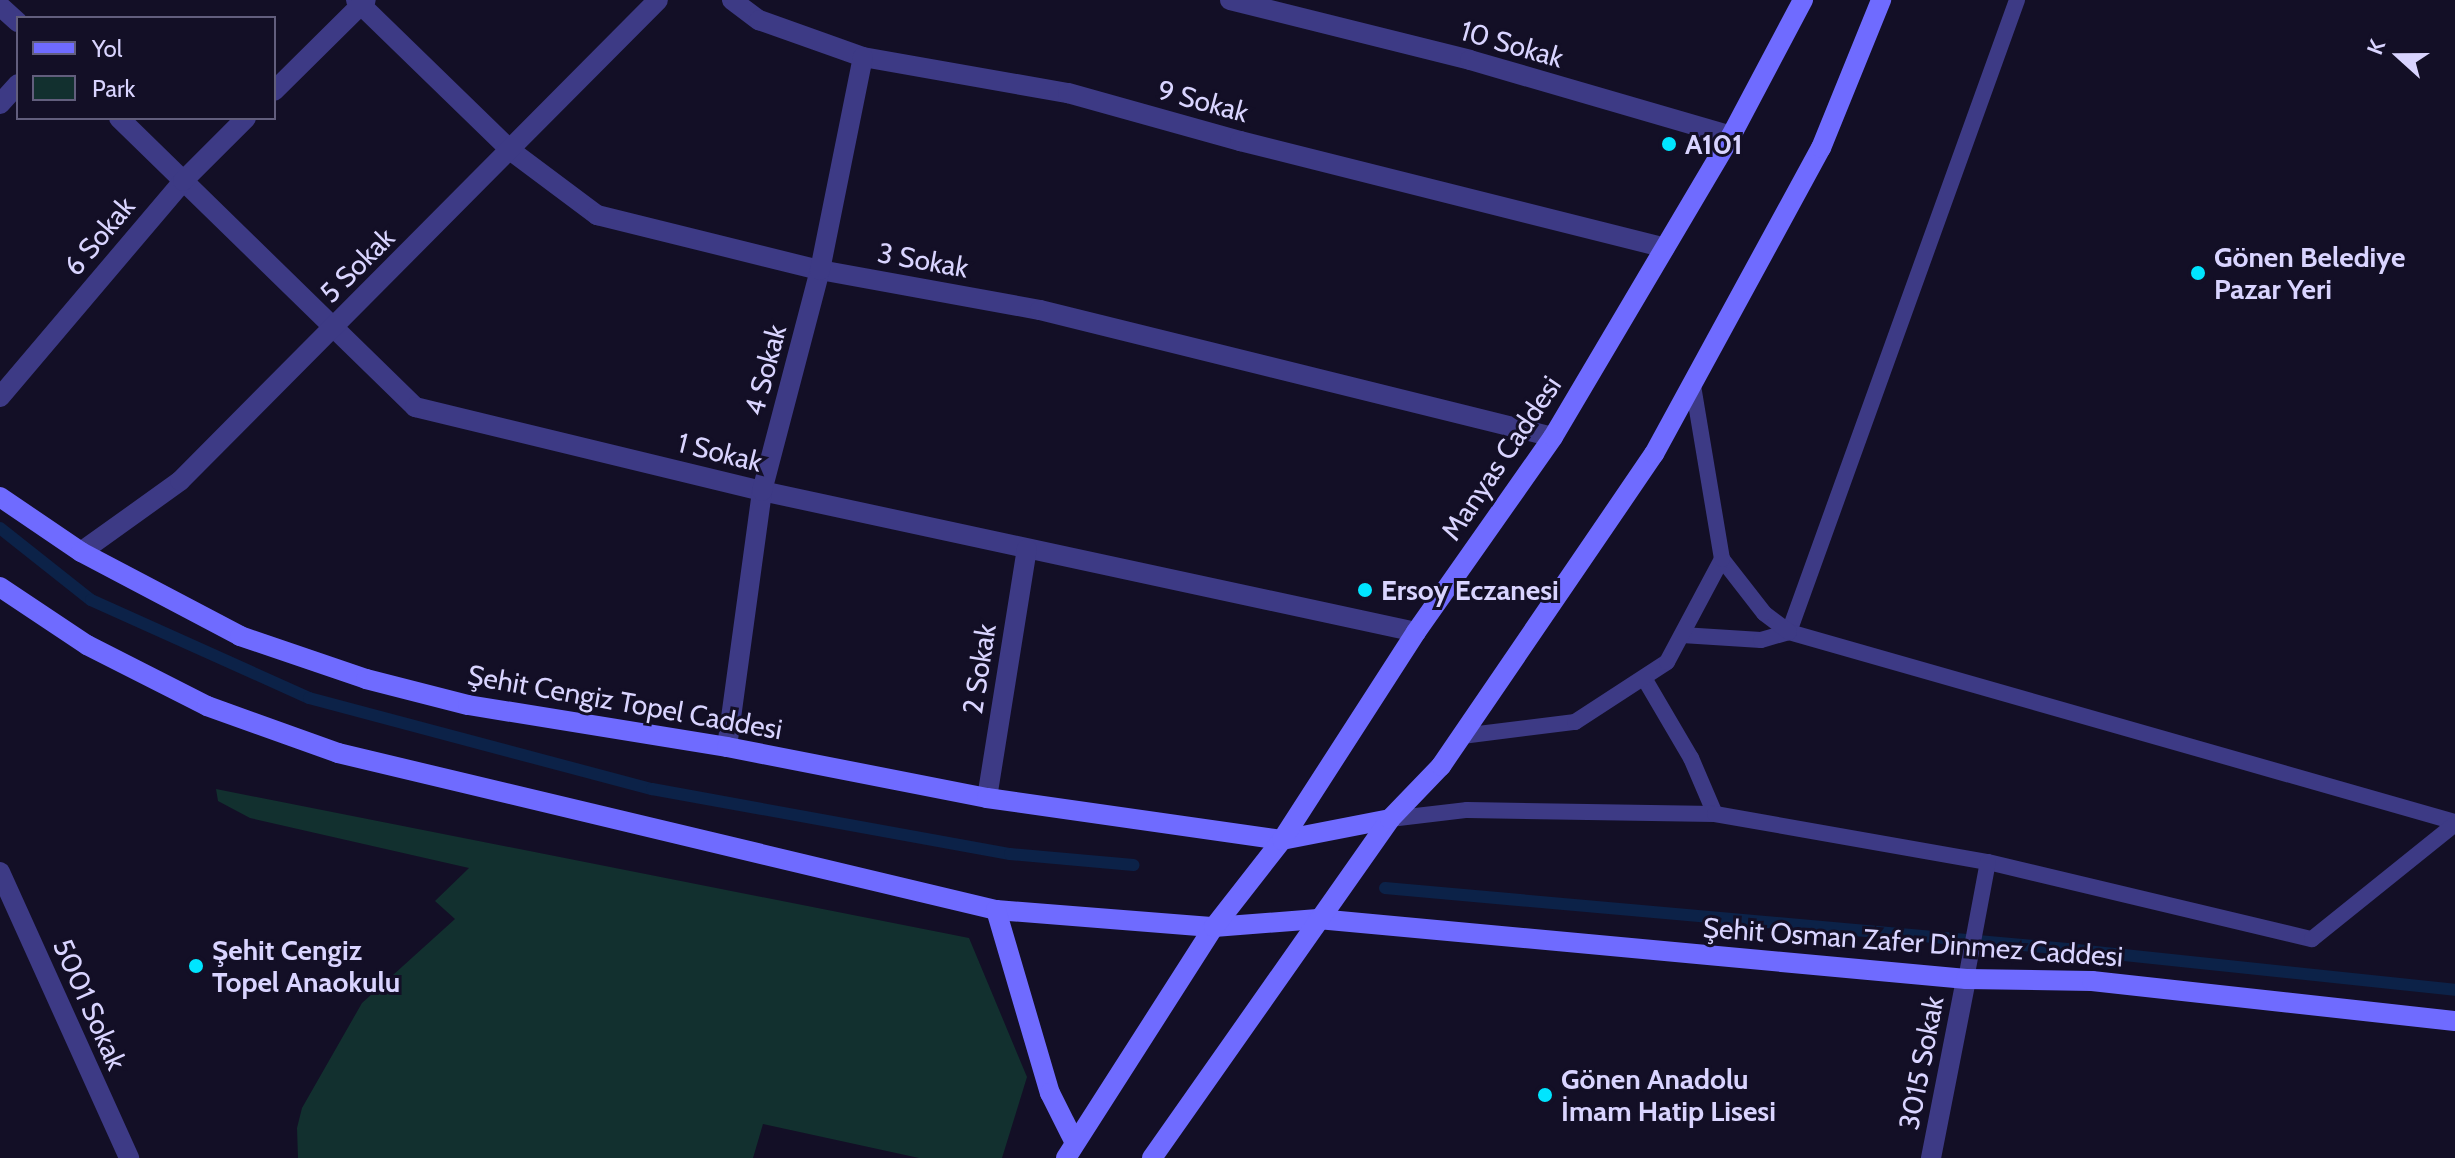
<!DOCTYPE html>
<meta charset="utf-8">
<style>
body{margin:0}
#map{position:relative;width:2455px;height:1158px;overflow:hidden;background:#130f26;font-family:Cabin,sans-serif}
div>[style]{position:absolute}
.green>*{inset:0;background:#12302f}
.stream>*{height:12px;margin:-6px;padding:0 6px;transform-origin:6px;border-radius:6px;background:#0c2248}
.lane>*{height:16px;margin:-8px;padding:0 8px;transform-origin:8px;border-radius:8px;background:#3d3a85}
.street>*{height:20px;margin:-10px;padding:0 10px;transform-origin:10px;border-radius:10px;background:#3d3a85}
.secondary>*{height:20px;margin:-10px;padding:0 10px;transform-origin:10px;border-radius:10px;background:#6f6bff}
.dots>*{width:22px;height:22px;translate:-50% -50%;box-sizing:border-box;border:4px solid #130f26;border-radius:50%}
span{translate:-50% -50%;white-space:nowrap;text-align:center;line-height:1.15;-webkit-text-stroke:6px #130f26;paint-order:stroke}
.street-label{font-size:28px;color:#d9d4ff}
.poi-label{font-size:28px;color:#d9d4ff;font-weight:700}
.left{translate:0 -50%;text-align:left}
.legend{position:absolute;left:16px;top:16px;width:260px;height:104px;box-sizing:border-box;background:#130f26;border:2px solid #625e7d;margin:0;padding:10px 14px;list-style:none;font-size:24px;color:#d9d4ff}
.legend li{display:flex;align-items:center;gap:16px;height:40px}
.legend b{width:40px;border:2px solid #625e7d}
.north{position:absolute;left:2359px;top:16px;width:80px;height:80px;-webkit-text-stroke:6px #130f26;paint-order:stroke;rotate:291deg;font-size:22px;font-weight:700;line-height:32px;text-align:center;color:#d9d4ff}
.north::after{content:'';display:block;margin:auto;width:28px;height:36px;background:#d9d4ff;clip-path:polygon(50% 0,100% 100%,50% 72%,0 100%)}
</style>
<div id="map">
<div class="green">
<i style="clip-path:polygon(216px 789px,969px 938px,1027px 1077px,1002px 1158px,919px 1158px,763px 1124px,753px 1158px,298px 1158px,297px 1128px,302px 1108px,362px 1003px,455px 919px,435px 901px,469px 868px,250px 818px,218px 801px)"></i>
</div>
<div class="stream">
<i style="left:0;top:528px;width:116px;rotate:38.4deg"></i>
<i style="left:91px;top:600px;width:239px;rotate:24.2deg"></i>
<i style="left:309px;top:698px;width:355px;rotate:14.9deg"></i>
<i style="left:652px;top:789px;width:364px;rotate:10.3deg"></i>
<i style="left:1010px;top:854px;width:124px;rotate:5.1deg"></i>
<i style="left:1385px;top:888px;width:685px;rotate:5.11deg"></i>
<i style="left:2067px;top:949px;width:390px;rotate:6deg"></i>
</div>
<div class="lane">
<i style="left:2017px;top:0;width:672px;rotate:109.84deg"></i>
<i style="left:1789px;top:632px;width:693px;rotate:15.92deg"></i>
<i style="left:1682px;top:635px;width:79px;rotate:3.6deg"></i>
<i style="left:1761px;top:640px;width:29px;rotate:-16deg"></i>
<i style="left:1789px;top:632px;width:31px;rotate:-143deg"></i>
<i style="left:1764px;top:613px;width:68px;rotate:-127.9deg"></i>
<i style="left:1644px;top:678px;width:93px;rotate:59.6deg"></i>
<i style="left:1691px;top:758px;width:61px;rotate:66.8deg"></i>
<i style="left:1462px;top:736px;width:114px;rotate:-7.1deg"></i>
<i style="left:1575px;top:722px;width:110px;rotate:-33.1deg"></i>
<i style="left:1667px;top:662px;width:117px;rotate:-61.9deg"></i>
<i style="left:1722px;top:559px;width:176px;rotate:-99.5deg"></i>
<i style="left:1390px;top:819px;width:78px;rotate:-6.7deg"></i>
<i style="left:1467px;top:810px;width:248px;rotate:0.9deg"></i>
<i style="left:1715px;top:814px;width:277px;rotate:10deg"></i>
<i style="left:1988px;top:862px;width:333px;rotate:13.4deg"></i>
<i style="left:2312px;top:939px;width:184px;rotate:-38.8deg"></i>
<i style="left:1966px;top:979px;width:119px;rotate:-79.4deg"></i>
</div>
<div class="street">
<i style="left:356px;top:0;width:215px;rotate:44.2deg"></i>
<i style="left:510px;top:150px;width:109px;rotate:36.8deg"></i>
<i style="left:597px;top:215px;width:230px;rotate:13.9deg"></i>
<i style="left:820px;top:270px;width:224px;rotate:10.3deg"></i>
<i style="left:1040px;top:310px;width:528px;rotate:13.9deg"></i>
<i style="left:732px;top:0;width:34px;rotate:37deg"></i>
<i style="left:759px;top:20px;width:110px;rotate:19.6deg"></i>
<i style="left:863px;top:57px;width:208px;rotate:10deg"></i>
<i style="left:1068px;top:93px;width:179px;rotate:15.6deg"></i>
<i style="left:1240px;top:141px;width:438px;rotate:14.1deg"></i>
<i style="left:1230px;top:0;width:247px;rotate:14deg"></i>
<i style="left:1470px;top:60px;width:272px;rotate:16.2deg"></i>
<i style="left:0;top:6px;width:24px;rotate:42deg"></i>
<i style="left:274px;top:91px;width:129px;rotate:-44.7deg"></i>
<i style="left:0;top:104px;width:27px;rotate:-48deg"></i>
<i style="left:119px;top:118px;width:414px;rotate:44.3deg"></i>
<i style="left:415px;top:407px;width:357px;rotate:13.6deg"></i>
<i style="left:762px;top:491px;width:669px;rotate:12.17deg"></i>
<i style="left:0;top:397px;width:283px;rotate:-49.7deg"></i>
<i style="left:183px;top:181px;width:89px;rotate:-45deg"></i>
<i style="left:81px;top:552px;width:122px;rotate:-35.6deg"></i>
<i style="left:180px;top:481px;width:678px;rotate:-45.18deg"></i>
<i style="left:727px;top:747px;width:258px;rotate:-82.2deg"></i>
<i style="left:762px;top:491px;width:228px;rotate:-75.3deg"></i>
<i style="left:820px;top:270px;width:217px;rotate:-78.6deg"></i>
<i style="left:987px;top:798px;width:252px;rotate:-80.9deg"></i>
<i style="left:0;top:872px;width:314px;rotate:65.7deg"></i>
<i style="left:1931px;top:1158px;width:182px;rotate:-78.9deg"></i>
</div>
<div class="secondary">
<i style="left:0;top:497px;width:98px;rotate:34.2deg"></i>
<i style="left:81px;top:552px;width:180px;rotate:27.8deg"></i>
<i style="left:240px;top:636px;width:133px;rotate:18.8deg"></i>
<i style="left:366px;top:679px;width:105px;rotate:14.3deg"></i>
<i style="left:468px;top:705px;width:262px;rotate:9.2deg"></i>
<i style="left:727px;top:747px;width:265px;rotate:11.1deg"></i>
<i style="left:987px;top:798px;width:298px;rotate:8.1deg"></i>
<i style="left:1282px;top:840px;width:110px;rotate:-11deg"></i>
<i style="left:0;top:587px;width:105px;rotate:33.7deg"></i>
<i style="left:87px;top:645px;width:135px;rotate:26.9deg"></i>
<i style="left:207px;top:706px;width:139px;rotate:19.7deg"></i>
<i style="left:338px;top:753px;width:676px;rotate:13.42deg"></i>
<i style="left:996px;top:910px;width:219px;rotate:4.5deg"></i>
<i style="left:1214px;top:927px;width:104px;rotate:-4.4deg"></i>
<i style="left:1318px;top:919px;width:651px;rotate:5.29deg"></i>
<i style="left:1966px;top:979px;width:126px;rotate:0.9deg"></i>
<i style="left:2092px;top:981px;width:365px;rotate:6.3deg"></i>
<i style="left:996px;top:910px;width:191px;rotate:73.6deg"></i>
<i style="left:1050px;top:1093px;width:54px;rotate:63.4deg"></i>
<i style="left:1066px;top:1158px;width:274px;rotate:-57.4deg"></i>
<i style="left:1214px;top:927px;width:110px;rotate:-52deg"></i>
<i style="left:1282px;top:840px;width:247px;rotate:-57.2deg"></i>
<i style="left:1416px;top:632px;width:238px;rotate:-54.9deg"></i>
<i style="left:1553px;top:437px;width:350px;rotate:-59.4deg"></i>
<i style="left:1731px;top:136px;width:154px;rotate:-62.1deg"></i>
<i style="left:1152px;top:1158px;width:414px;rotate:-54.9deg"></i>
<i style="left:1390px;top:819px;width:74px;rotate:-46.1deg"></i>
<i style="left:1441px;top:766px;width:378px;rotate:-55.7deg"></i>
<i style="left:1654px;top:454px;width:349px;rotate:-61.4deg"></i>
<i style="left:1821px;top:148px;width:160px;rotate:-67.9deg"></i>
</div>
<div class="dots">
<i style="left:1669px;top:144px;background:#00e5ff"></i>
<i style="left:2198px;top:273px;background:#00e5ff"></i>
<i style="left:1365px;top:590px;background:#00e5ff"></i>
<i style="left:196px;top:966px;background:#00e5ff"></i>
<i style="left:1545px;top:1095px;background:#00e5ff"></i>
</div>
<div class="street-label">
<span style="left:1512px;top:44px;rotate:16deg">10 Sokak</span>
<span style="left:1203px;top:101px;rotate:15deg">9 Sokak</span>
<span style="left:99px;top:236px;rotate:-50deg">6 Sokak</span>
<span style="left:923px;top:260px;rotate:10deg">3 Sokak</span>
<span style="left:357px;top:265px;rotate:-45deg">5 Sokak</span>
<span style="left:765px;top:370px;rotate:-75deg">4 Sokak</span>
<span style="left:720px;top:452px;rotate:14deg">1 Sokak</span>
<span style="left:1501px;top:458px;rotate:-56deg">Manyas Caddesi</span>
<span style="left:979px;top:669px;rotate:-81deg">2 Sokak</span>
<span style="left:625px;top:702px;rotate:10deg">Şehit Cengiz Topel Caddesi</span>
<span style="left:1913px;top:942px;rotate:4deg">Şehit Osman Zafer Dinmez Caddesi</span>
<span style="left:90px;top:1004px;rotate:66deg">5001 Sokak</span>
<span style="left:1921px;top:1063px;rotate:-79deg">3015 Sokak</span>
</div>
<div class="poi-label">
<span class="left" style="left:1685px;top:144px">A101</span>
<span class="left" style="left:2214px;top:273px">Gönen Belediye<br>Pazar Yeri</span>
<span class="left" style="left:1381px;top:590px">Ersoy Eczanesi</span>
<span class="left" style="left:212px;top:966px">Şehit Cengiz<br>Topel Anaokulu</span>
<span class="left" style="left:1561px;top:1095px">Gönen Anadolu<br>İmam Hatip Lisesi</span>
</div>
<ul class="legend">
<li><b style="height:10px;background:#6f6bff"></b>Yol</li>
<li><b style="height:22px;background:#12302f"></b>Park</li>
</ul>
<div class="north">K</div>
</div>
